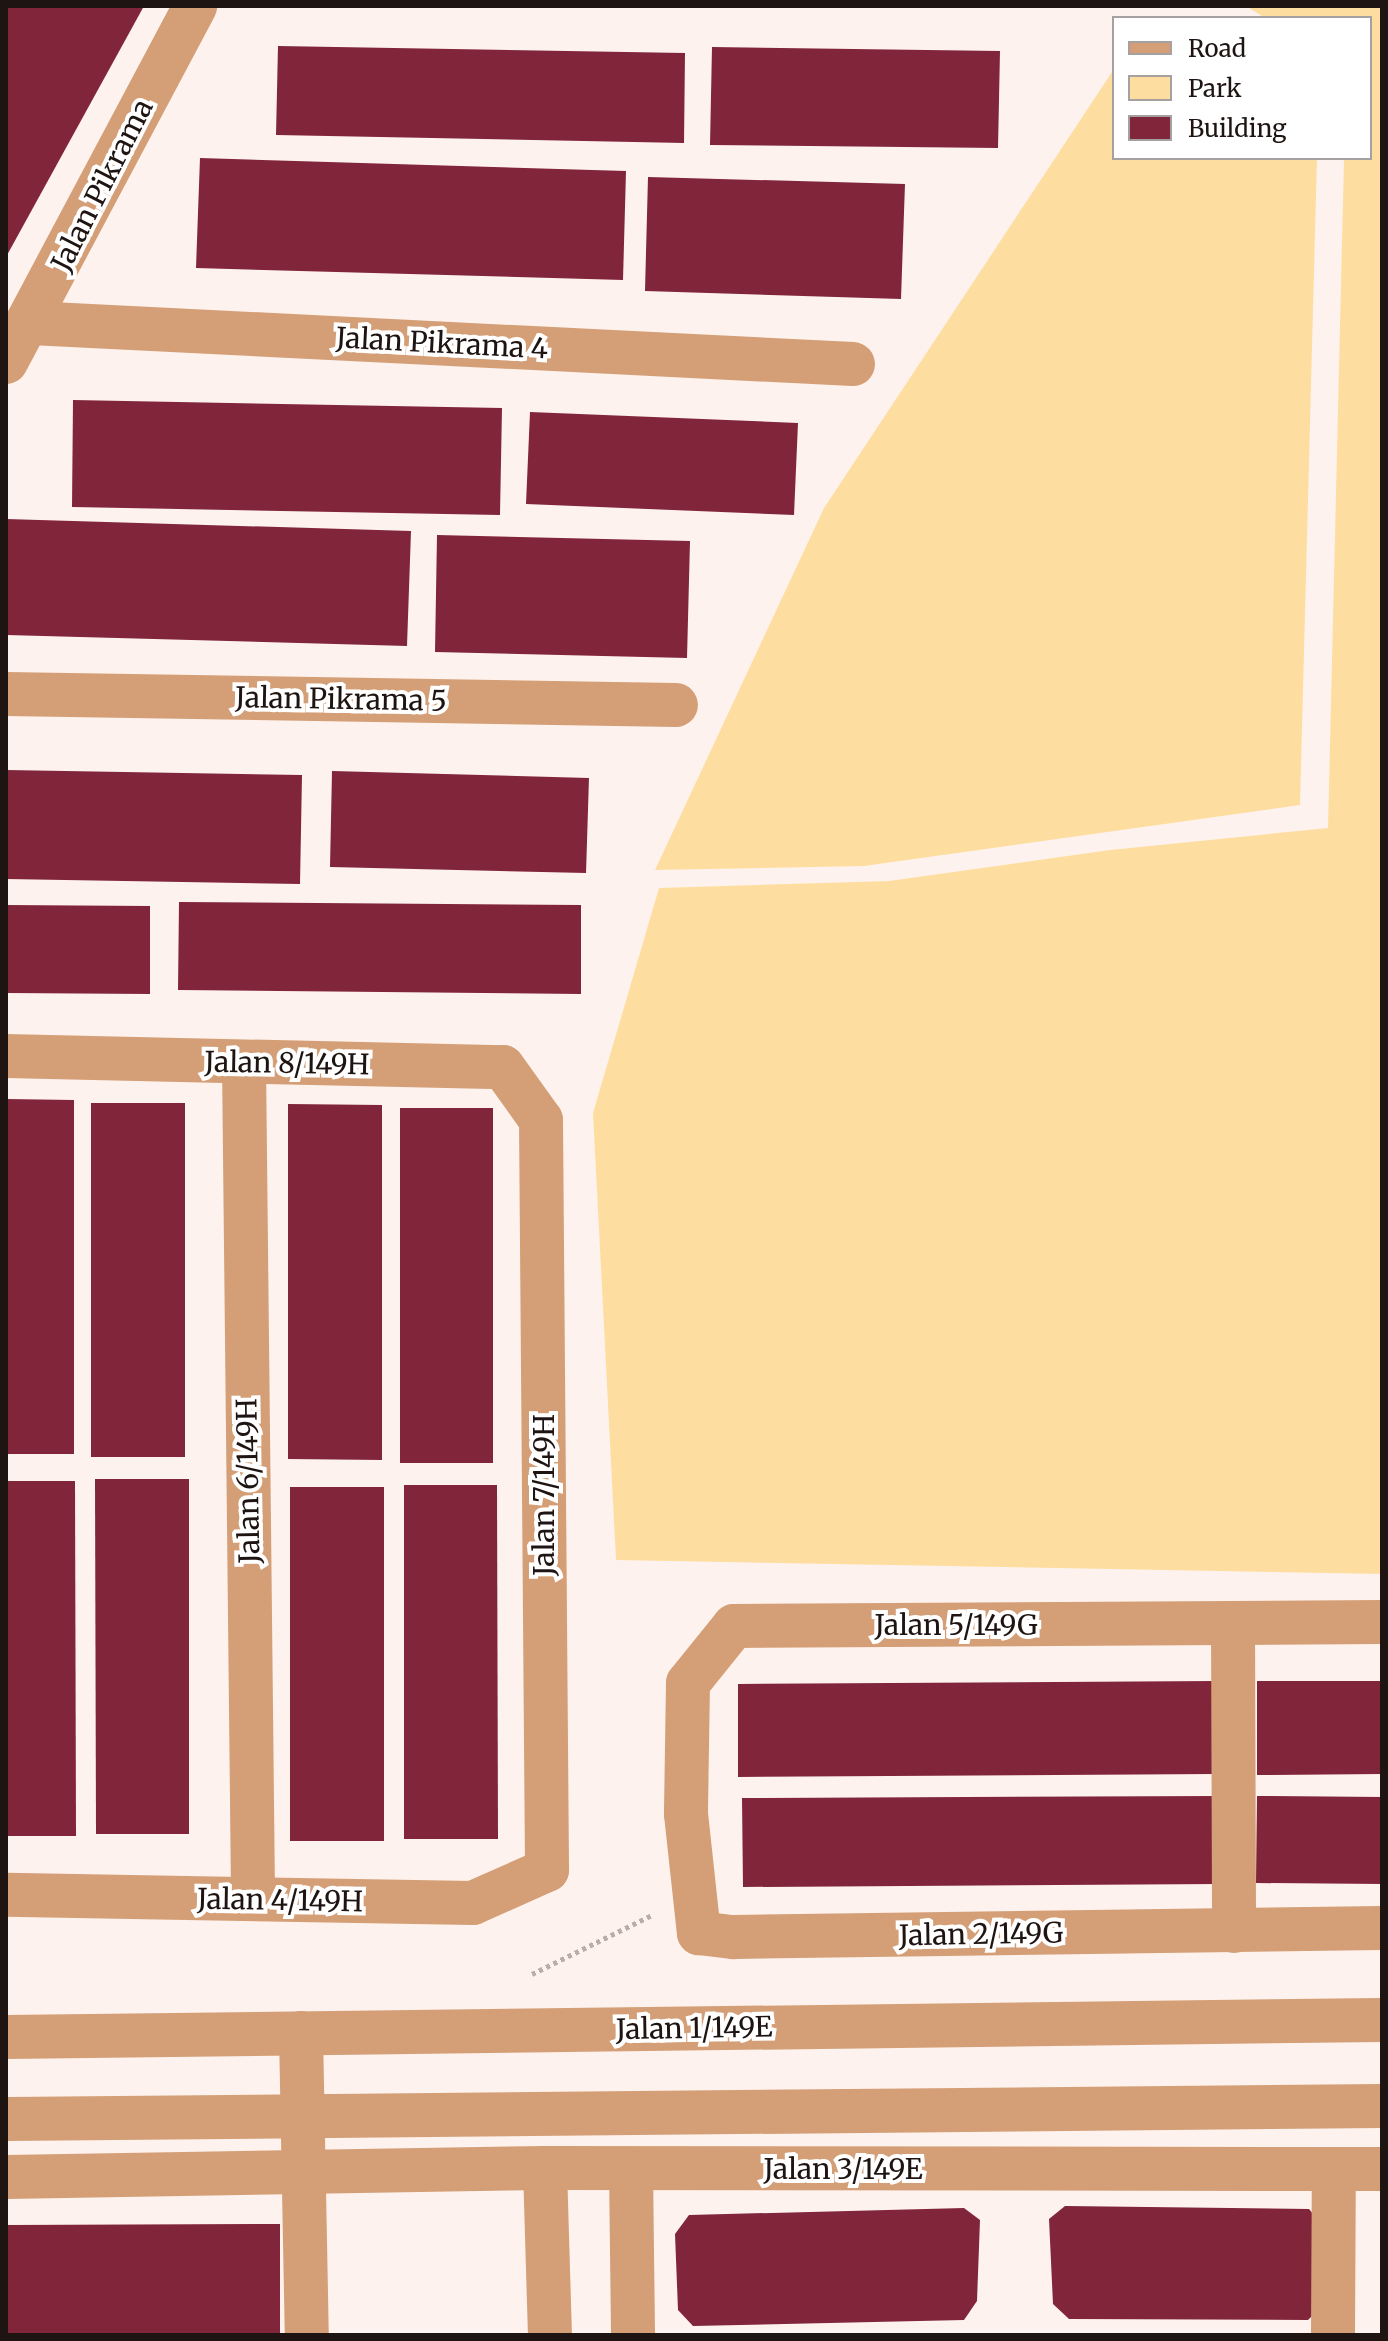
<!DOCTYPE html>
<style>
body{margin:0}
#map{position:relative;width:1388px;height:2341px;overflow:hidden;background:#fef2ee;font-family:Merriweather,serif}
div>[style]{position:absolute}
.green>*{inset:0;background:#fedea0}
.building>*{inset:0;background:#81253b}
.path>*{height:5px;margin-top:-2.5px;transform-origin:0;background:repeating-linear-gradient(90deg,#b9adaa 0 4px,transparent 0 8px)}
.minor>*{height:44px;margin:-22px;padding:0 22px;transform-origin:22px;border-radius:22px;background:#d49f76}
span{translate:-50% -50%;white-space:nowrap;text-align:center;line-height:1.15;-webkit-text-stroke:8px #fff;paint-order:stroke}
.street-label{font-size:28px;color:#1e1411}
.frame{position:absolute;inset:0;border:8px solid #1e1411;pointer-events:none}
.legend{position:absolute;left:1112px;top:16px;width:260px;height:144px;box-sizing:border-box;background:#fff;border:2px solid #a5a1a0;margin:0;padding:10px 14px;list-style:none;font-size:24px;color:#1e1411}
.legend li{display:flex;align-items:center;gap:16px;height:40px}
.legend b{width:40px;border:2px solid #a5a1a0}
</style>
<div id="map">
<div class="green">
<i style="clip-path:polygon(1246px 6px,1382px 6px,1382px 1574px,616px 1560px,593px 1113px,659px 888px,889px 881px,1110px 850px,1328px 828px,1344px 158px,1370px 158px,1370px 18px,1265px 18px)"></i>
<i style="clip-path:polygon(1114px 69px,1114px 158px,1317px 158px,1300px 805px,864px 866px,655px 870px,824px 508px)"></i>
</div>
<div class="building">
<i style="clip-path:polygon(6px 6px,144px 6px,6px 257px)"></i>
<i style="clip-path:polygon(278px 46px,685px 53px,684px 143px,276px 135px)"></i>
<i style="clip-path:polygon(712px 47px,1000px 51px,998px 148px,710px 145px)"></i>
<i style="clip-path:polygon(200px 158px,626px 171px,623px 280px,196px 268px)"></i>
<i style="clip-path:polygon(648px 177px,905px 184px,901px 299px,645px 291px)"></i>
<i style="clip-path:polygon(73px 400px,502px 408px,500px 515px,72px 507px)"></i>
<i style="clip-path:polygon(530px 412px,798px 423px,794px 515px,526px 504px)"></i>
<i style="clip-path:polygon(6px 519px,411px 531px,407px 646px,6px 635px)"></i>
<i style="clip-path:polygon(437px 535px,690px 541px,687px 658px,435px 652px)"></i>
<i style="clip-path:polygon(6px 770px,302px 775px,300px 884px,6px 879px)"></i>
<i style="clip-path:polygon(332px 771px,589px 778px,586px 873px,330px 867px)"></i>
<i style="clip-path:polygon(179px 902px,581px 905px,581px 994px,178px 990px)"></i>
<i style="clip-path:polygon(6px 905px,150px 906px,150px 994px,6px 993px)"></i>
<i style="clip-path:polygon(6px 1099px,74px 1100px,74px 1454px,6px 1454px)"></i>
<i style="clip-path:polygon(91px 1103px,185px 1103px,185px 1457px,91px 1457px)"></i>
<i style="clip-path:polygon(288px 1104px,382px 1105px,382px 1460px,288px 1459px)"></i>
<i style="clip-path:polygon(400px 1108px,493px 1108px,493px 1463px,400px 1463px)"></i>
<i style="clip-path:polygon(95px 1479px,189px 1479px,189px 1834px,96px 1834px)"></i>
<i style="clip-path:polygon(6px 1481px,75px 1481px,76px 1836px,6px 1836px)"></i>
<i style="clip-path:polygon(404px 1485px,497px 1485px,498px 1839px,404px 1839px)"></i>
<i style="clip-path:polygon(290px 1487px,384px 1487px,384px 1841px,290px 1841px)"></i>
<i style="clip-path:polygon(1216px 1681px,1216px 1774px,738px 1777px,738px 1684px)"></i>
<i style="clip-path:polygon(1257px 1681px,1382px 1681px,1382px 1774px,1257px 1775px)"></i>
<i style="clip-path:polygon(1219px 1796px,1220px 1884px,743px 1887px,742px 1798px)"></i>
<i style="clip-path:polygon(1257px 1796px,1382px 1797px,1382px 1884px,1256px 1883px)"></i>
<i style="clip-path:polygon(1065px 2206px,1309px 2209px,1321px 2224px,1321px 2307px,1308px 2320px,1069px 2319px,1053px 2304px,1049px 2219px)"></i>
<i style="clip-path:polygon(964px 2208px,980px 2220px,977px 2301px,964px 2320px,693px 2326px,678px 2310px,675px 2234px,689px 2215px)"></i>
<i style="clip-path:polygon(280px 2224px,280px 2335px,6px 2335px,6px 2225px)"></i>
</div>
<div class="path">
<i style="left:532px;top:1974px;width:136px;rotate:-26.2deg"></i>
</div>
<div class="minor">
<i style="left:31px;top:323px;width:823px;rotate:2.86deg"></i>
<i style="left:6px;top:362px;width:403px;rotate:-62deg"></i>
<i style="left:6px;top:694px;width:670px;rotate:0.94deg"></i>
<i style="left:6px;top:1056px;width:497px;rotate:1.3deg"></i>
<i style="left:503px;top:1067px;width:65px;rotate:54.4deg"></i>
<i style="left:541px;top:1120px;width:750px;rotate:89.54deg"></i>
<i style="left:547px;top:1870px;width:81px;rotate:156deg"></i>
<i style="left:473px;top:1903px;width:467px;rotate:-179deg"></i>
<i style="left:244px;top:1062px;width:837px;rotate:89.38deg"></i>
<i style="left:1382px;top:1622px;width:648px;rotate:179.65deg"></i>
<i style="left:734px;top:1626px;width:73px;rotate:128.9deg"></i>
<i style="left:688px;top:1683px;width:131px;rotate:90.9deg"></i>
<i style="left:686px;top:1814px;width:120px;rotate:83.8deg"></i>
<i style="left:699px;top:1933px;width:35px;rotate:7deg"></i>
<i style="left:734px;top:1937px;width:648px;rotate:-0.8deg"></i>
<i style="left:1233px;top:1623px;width:308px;rotate:89.8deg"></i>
<i style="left:301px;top:2033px;width:302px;rotate:88.9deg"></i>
<i style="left:6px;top:2037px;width:1376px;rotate:-0.71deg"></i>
<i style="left:6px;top:2119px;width:1376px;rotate:-0.54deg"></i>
<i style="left:545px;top:2168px;width:167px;rotate:88.3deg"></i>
<i style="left:631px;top:2169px;width:166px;rotate:89.3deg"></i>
<i style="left:6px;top:2177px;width:539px;rotate:-0.96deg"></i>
<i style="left:545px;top:2168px;width:837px;rotate:0.07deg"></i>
<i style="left:1333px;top:2335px;width:165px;rotate:-89.7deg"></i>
</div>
<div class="street-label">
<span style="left:102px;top:185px;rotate:-63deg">Jalan Pikrama</span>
<span style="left:442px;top:343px;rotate:3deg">Jalan Pikrama 4</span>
<span style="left:341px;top:699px;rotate:1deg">Jalan Pikrama 5</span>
<span style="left:287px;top:1063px;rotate:1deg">Jalan 8/149H</span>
<span style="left:248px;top:1481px;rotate:-91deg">Jalan 6/149H</span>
<span style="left:544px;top:1495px;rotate:-90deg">Jalan 7/149H</span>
<span style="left:956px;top:1625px">Jalan 5/149G</span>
<span style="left:280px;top:1900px;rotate:1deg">Jalan 4/149H</span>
<span style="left:981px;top:1934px;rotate:-1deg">Jalan 2/149G</span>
<span style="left:694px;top:2028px;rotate:-1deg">Jalan 1/149E</span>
<span style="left:843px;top:2169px">Jalan 3/149E</span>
</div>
<div class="frame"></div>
<ul class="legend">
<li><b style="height:10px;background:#d49f76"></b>Road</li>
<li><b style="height:22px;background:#fedea0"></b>Park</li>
<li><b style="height:22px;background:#81253b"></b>Building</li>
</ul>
</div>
